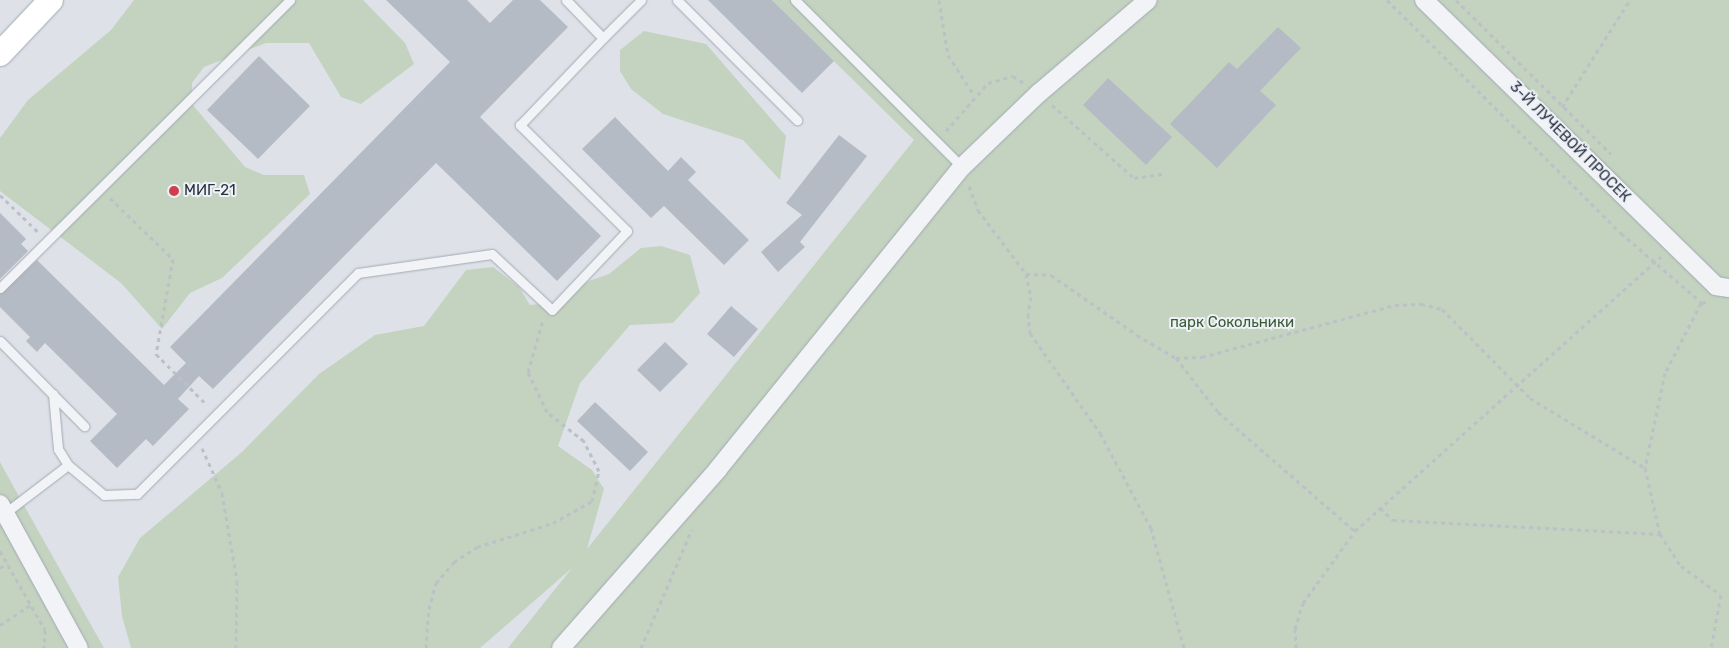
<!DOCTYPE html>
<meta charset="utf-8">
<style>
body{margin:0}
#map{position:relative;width:1729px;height:648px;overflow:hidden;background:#dee2e8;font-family:Rubik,sans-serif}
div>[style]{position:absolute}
.green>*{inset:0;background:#c3d3bf}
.building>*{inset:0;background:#b5bbc5}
.path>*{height:3px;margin-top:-1.5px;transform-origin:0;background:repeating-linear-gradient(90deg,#bcc0c7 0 4px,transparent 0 8px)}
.roads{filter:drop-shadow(0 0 1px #a3a9b2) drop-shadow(0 0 1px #a3a9b2)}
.lane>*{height:9px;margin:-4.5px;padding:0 4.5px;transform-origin:4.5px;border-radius:4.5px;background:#f1f3f7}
.street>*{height:18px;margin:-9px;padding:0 9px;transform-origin:9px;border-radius:9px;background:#f1f3f7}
.secondary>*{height:24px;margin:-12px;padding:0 12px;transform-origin:12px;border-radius:12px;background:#fff}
.dots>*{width:14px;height:14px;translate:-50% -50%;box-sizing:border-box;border:2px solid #eef1f6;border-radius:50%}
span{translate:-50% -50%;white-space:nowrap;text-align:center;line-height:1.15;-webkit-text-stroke:4px #eef1f6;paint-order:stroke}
.street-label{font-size:15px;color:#272f40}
.poi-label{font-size:15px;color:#272f40}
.left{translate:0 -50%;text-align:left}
.park-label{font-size:15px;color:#395c34}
</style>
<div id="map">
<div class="green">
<i style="clip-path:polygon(134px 0,363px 0,405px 43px,414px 64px,361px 104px,341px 97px,309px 43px,266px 43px,204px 67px,192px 83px,192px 104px,245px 167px,264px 175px,304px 175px,310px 194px,222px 278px,190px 293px,162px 329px,121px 283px,0 191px,0 138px,28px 100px,111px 30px)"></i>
<i style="clip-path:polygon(772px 0,1729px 0,1729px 648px,508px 648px,572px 568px,480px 648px,131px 648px,122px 616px,118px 577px,140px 538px,242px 452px,319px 374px,375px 335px,424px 326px,466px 270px,493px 267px,519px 287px,530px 305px,553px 303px,589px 281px,609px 274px,641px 248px,661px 246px,690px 255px,700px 293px,673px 323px,630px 325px,580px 383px,558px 446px,592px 470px,604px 489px,587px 549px,914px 140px)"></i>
<i style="clip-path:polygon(644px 31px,706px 44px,786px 136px,780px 180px,743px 140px,663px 114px,631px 89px,620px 71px,620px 50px)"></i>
<i style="clip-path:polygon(0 462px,21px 500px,104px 648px,0 648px)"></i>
</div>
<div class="building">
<i style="clip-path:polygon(386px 0,467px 0,490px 23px,513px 0,540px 0,568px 27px,480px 117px,601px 236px,557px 281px,436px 163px,213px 389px,199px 376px,178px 399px,189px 409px,153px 446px,146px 439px,117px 468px,90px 441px,117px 414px,45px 343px,37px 352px,26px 341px,30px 337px,0 307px,0 294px,37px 260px,164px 385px,186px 363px,170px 347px,450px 62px)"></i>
<i style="clip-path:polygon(708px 0,772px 0,834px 61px,802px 93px)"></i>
<i style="clip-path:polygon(1278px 27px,1301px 48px,1260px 91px,1276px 105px,1217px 168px,1170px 124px,1229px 62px,1237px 69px)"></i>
<i style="clip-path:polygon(259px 56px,310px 106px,258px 159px,207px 110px)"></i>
<i style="clip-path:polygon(1108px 78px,1172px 137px,1146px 165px,1083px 105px)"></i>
<i style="clip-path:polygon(615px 117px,668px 171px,681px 157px,696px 172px,688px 180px,749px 240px,724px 265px,664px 206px,651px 218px,582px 149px)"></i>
<i style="clip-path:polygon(839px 135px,867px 156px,800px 242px,805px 247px,778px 272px,761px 252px,802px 215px,786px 203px)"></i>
<i style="clip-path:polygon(0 213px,26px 239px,21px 244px,28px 251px,0 279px)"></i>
<i style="clip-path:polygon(731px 306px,758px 329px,734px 357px,707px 334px)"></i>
<i style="clip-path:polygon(665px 342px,688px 364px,660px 392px,637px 370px)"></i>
<i style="clip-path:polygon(595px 402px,648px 452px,630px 471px,577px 421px)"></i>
</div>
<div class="path">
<i style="left:939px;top:0;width:56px;rotate:80.7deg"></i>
<i style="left:948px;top:55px;width:48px;rotate:57deg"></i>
<i style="left:1387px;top:0;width:330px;rotate:44.9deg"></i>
<i style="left:1621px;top:233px;width:107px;rotate:40.8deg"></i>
<i style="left:1702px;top:303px;width:4px;rotate:-14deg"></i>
<i style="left:1456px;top:0;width:218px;rotate:44.8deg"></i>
<i style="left:1052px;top:105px;width:110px;rotate:41.7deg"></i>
<i style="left:1134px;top:178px;width:30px;rotate:-8deg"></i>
<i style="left:1562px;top:107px;width:127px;rotate:-57.6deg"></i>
<i style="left:946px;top:131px;width:64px;rotate:-48.8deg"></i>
<i style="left:988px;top:83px;width:26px;rotate:-16deg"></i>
<i style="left:1013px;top:76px;width:13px;rotate:32deg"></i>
<i style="left:969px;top:186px;width:26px;rotate:69deg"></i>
<i style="left:978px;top:210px;width:80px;rotate:53.1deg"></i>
<i style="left:1026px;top:274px;width:24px;rotate:78deg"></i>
<i style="left:1031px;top:297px;width:17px;rotate:100deg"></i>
<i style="left:1028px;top:314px;width:19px;rotate:84deg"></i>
<i style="left:1030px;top:333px;width:122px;rotate:55deg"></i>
<i style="left:1100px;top:433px;width:108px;rotate:61.8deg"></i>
<i style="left:1151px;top:528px;width:124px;rotate:74.6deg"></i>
<i style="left:0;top:195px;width:53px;rotate:44.2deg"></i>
<i style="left:110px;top:198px;width:88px;rotate:44.1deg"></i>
<i style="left:173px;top:259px;width:97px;rotate:100.1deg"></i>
<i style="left:156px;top:354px;width:72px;rotate:45deg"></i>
<i style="left:1026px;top:274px;width:25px;rotate:2deg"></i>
<i style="left:1051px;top:275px;width:105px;rotate:34.9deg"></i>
<i style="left:1137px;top:335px;width:45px;rotate:30.5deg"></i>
<i style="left:1176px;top:358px;width:68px;rotate:52.1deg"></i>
<i style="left:1218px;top:412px;width:181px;rotate:41deg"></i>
<i style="left:1701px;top:303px;width:79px;rotate:117.2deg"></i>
<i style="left:1665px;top:373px;width:97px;rotate:101.9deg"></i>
<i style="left:1645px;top:468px;width:68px;rotate:77.2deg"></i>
<i style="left:1660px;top:534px;width:38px;rotate:57deg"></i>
<i style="left:1681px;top:566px;width:49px;rotate:35.9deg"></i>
<i style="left:1721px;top:595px;width:54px;rotate:100.7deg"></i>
<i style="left:1176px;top:358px;width:26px;rotate:-2deg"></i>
<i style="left:1202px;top:357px;width:200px;rotate:-15.1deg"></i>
<i style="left:1395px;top:305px;width:26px;rotate:-2deg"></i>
<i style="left:1421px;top:304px;width:22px;rotate:13deg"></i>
<i style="left:1442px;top:309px;width:125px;rotate:45.3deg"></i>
<i style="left:1530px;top:398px;width:135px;rotate:31.3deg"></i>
<i style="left:202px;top:448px;width:49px;rotate:66deg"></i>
<i style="left:222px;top:493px;width:89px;rotate:80.3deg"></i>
<i style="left:237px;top:581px;width:67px;rotate:90.9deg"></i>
<i style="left:1380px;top:508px;width:18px;rotate:43deg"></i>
<i style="left:1393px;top:520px;width:266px;rotate:3deg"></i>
<i style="left:0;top:551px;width:91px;rotate:60.3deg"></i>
<i style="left:45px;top:630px;width:18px;rotate:93deg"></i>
<i style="left:0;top:568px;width:9px;rotate:-32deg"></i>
<i style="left:0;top:625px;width:37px;rotate:-33deg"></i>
<i style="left:426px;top:648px;width:39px;rotate:-86deg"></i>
<i style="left:429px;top:609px;width:27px;rotate:-75deg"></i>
<i style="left:436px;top:583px;width:28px;rotate:-49deg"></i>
<i style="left:454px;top:562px;width:27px;rotate:-33deg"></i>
<i style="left:477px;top:547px;width:80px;rotate:-17.5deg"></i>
<i style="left:553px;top:523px;width:45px;rotate:-29.4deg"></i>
<i style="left:592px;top:501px;width:31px;rotate:-77deg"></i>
<i style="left:599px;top:471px;width:34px;rotate:-117deg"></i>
<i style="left:584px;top:441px;width:47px;rotate:-141.9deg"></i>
<i style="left:547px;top:412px;width:44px;rotate:-115.4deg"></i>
<i style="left:528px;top:372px;width:54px;rotate:-73.9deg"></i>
<i style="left:641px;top:648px;width:129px;rotate:-66.8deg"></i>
<i style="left:1296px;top:648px;width:19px;rotate:-93deg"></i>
<i style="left:1295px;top:629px;width:27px;rotate:-73deg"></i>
<i style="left:1303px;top:603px;width:89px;rotate:-54.2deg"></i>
<i style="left:1355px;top:531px;width:411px;rotate:-41.9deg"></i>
</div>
<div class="roads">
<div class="lane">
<i style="left:566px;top:0;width:53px;rotate:45.8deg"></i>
<i style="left:603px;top:38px;width:54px;rotate:-45deg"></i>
<i style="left:677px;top:0;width:170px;rotate:45deg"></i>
<i style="left:795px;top:0;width:236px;rotate:45deg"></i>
<i style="left:0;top:288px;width:409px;rotate:-44.8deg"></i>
<i style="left:0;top:341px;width:120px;rotate:45.3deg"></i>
<i style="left:53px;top:394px;width:55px;rotate:84.8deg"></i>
<i style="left:58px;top:449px;width:19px;rotate:58deg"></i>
<i style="left:68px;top:465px;width:47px;rotate:39.8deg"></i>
<i style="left:104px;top:495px;width:33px;rotate:-2deg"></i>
<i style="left:137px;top:494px;width:313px;rotate:-45deg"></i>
<i style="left:358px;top:273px;width:135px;rotate:-8.1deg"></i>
<i style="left:492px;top:254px;width:82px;rotate:43deg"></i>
<i style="left:552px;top:310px;width:109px;rotate:-46.5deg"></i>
<i style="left:627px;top:231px;width:151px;rotate:-135.3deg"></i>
<i style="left:520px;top:125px;width:120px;rotate:-46.3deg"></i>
<i style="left:5px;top:513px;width:79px;rotate:-37.3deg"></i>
</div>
<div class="street">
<i style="left:1424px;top:0;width:409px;rotate:44.4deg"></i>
<i style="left:1716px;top:286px;width:13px;rotate:9deg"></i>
<i style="left:0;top:504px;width:164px;rotate:61.3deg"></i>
<i style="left:561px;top:648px;width:238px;rotate:-48.7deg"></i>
<i style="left:718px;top:469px;width:388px;rotate:-51.1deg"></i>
<i style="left:962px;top:167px;width:107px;rotate:-43.9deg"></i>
<i style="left:1039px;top:93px;width:143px;rotate:-40.5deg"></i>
</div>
<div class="secondary">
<i style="left:0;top:54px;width:74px;rotate:-46.6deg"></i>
</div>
</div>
<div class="dots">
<i style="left:174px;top:191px;background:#d23e4d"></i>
</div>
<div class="street-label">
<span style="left:1570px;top:142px;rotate:45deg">3-Й ЛУЧЕВОЙ ПРОСЕК</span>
</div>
<div class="poi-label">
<span class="left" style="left:184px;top:191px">МИГ-21</span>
</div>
<div class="park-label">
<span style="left:1232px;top:323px">парк Сокольники</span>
</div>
</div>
